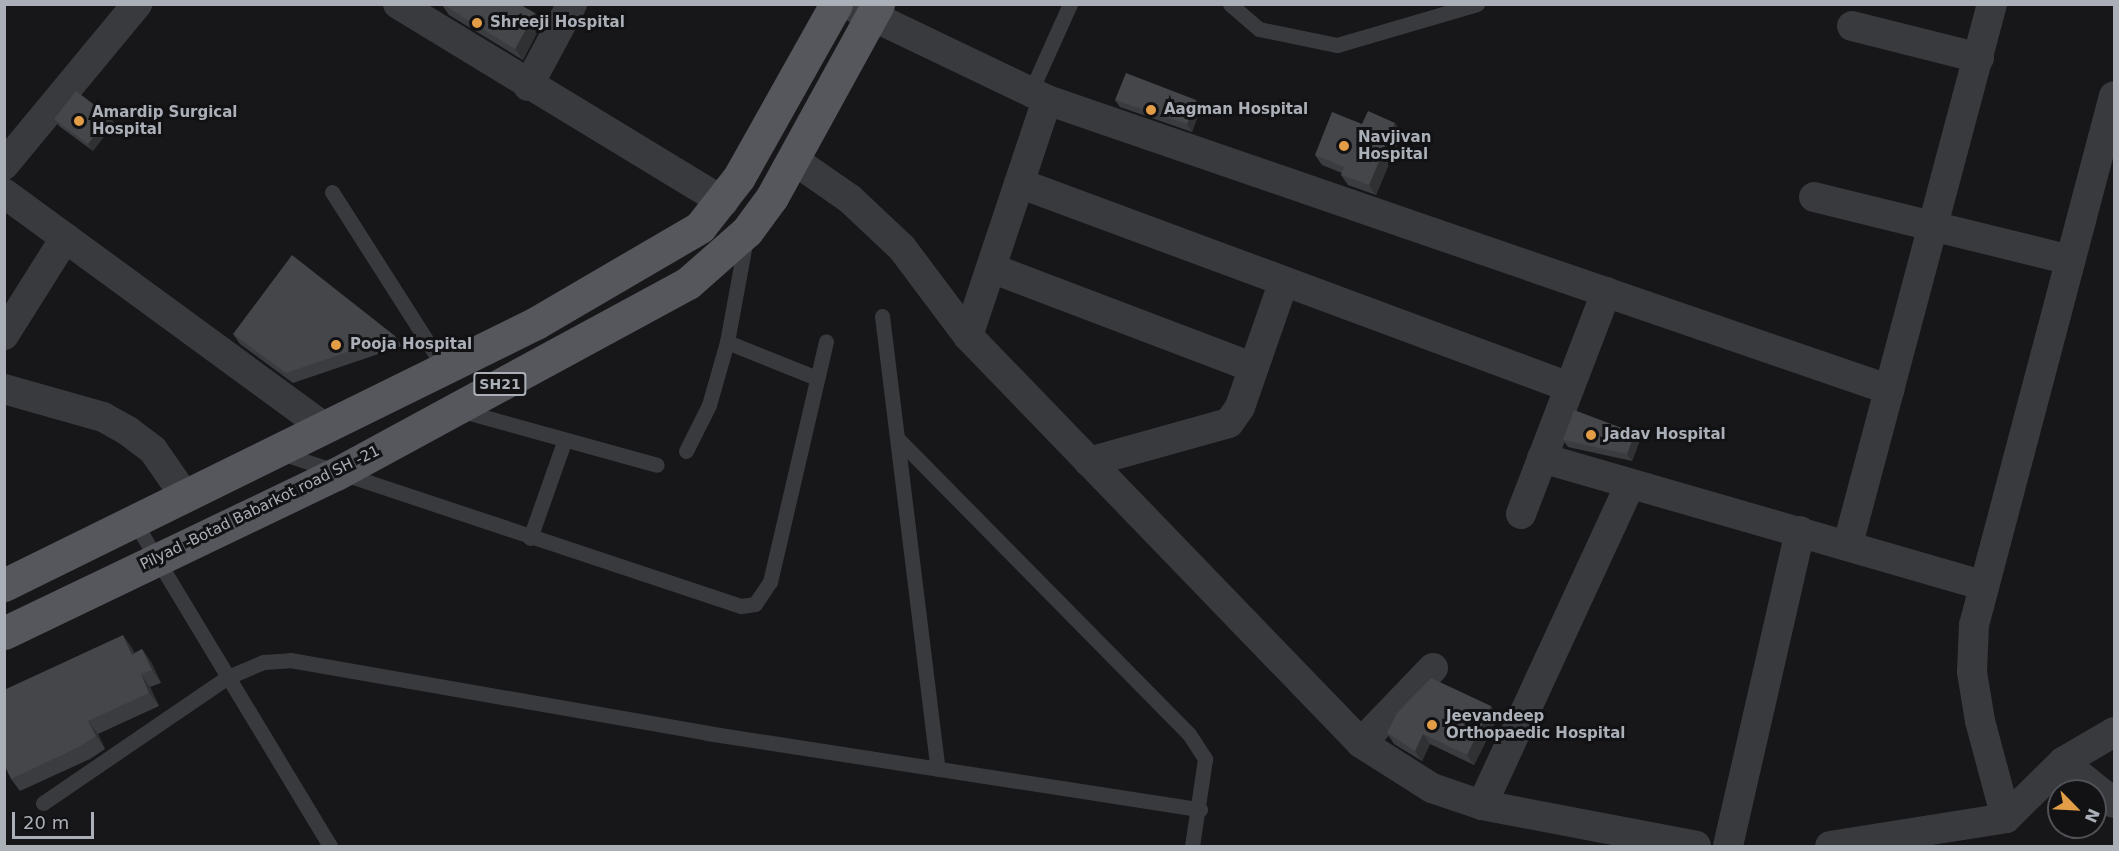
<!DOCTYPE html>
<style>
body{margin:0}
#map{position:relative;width:2119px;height:851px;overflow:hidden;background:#171719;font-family:"DejaVu Sans",sans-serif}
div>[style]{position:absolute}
.service>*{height:15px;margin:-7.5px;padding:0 7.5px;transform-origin:7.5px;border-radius:7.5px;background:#393a3e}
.minor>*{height:30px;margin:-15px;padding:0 15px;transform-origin:15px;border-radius:15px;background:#393a3e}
.primary>*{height:33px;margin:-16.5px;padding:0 16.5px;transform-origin:16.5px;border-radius:16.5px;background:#55575c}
.wall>*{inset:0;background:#3a3c3f}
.shaded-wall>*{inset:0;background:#303133}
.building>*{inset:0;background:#444649}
.dots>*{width:16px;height:16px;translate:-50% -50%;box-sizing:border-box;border:3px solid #121214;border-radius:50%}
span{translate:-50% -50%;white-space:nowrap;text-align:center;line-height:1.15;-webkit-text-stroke:6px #121214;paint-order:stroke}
.shield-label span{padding:2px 4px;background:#121214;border:2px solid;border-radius:4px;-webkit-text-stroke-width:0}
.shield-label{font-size:14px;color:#abb0b8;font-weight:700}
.poi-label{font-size:15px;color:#abb0b8;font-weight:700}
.left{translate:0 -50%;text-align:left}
.street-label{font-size:15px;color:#abb0b8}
.frame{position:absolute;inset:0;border:6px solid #abb0b8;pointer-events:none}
.north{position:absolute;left:2047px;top:779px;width:60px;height:60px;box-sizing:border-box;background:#121214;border:2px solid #4f5156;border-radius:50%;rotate:114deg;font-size:16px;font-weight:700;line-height:24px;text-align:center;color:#abb0b8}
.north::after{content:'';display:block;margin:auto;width:21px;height:27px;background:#e29d46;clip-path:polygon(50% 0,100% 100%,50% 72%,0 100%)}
.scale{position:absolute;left:12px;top:812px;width:82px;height:27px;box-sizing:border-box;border:3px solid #abb0b8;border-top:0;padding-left:8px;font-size:18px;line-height:21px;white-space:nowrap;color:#abb0b8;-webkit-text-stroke:4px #121214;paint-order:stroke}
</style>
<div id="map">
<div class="service">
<i style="left:1230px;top:4px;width:38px;rotate:41deg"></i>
<i style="left:1259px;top:29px;width:80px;rotate:11.6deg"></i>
<i style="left:1337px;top:45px;width:146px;rotate:-16.3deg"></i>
<i style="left:1030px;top:93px;width:98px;rotate:-65.8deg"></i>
<i style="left:332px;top:192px;width:209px;rotate:57.5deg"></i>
<i style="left:882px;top:316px;width:456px;rotate:83deg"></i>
<i style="left:727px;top:342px;width:94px;rotate:21.9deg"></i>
<i style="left:459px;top:410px;width:205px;rotate:15.5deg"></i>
<i style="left:898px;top:439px;width:414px;rotate:45.4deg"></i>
<i style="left:1189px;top:734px;width:30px;rotate:57deg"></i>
<i style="left:1205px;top:759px;width:88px;rotate:98.5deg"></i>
<i style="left:686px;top:451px;width:51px;rotate:-63.4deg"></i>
<i style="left:709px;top:405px;width:66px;rotate:-74.1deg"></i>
<i style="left:727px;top:342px;width:106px;rotate:-79.6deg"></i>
<i style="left:278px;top:452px;width:488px;rotate:18.4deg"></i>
<i style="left:741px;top:606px;width:14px;rotate:-8deg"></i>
<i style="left:755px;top:604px;width:27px;rotate:-56deg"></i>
<i style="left:770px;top:582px;width:247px;rotate:-76.9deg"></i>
<i style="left:134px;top:521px;width:380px;rotate:58.9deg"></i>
<i style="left:530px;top:538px;width:102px;rotate:-70.5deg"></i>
<i style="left:43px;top:803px;width:224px;rotate:-34.3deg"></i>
<i style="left:228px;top:677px;width:39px;rotate:-23deg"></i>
<i style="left:264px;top:662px;width:26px;rotate:-4deg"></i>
<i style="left:290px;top:660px;width:423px;rotate:9.9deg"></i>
<i style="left:707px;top:733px;width:499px;rotate:8.8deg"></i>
</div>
<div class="minor">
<i style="left:398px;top:4px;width:381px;rotate:31.3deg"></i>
<i style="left:847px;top:4px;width:222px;rotate:25.6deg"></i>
<i style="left:1047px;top:100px;width:891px;rotate:18.98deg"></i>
<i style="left:1852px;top:26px;width:131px;rotate:14.1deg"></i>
<i style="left:528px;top:86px;width:93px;rotate:-61.8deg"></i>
<i style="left:794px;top:160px;width:68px;rotate:34.9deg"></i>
<i style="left:850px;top:199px;width:71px;rotate:43.3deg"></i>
<i style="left:902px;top:248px;width:110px;rotate:53.1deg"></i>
<i style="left:968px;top:336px;width:566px;rotate:46deg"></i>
<i style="left:1361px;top:743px;width:84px;rotate:32.4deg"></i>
<i style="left:1432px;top:788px;width:53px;rotate:18.8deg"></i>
<i style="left:1482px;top:805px;width:218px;rotate:10.8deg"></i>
<i style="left:4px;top:165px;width:209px;rotate:-50.4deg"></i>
<i style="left:1019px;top:183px;width:587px;rotate:20.35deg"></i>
<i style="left:4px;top:193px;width:396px;rotate:36.2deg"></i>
<i style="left:1814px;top:197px;width:264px;rotate:13.8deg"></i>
<i style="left:991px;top:268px;width:281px;rotate:20.8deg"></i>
<i style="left:4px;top:335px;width:115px;rotate:-57.8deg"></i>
<i style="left:968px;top:336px;width:249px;rotate:-71.5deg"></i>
<i style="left:4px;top:389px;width:103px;rotate:15.8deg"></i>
<i style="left:103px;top:417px;width:29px;rotate:29deg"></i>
<i style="left:128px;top:431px;width:31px;rotate:37deg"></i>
<i style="left:153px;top:450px;width:56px;rotate:55.2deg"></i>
<i style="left:1542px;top:458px;width:459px;rotate:16.1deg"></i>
<i style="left:1089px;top:462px;width:145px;rotate:-15.6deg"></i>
<i style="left:1229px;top:423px;width:19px;rotate:-55deg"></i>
<i style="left:1240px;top:407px;width:133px;rotate:-70.8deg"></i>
<i style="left:1521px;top:514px;width:238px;rotate:-69deg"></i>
<i style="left:1848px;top:544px;width:559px;rotate:-75.07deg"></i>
<i style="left:1361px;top:743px;width:104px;rotate:-46.2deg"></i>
<i style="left:2063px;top:762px;width:65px;rotate:38.8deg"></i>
<i style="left:1482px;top:805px;width:353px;rotate:-65.2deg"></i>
<i style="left:2006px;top:818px;width:100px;rotate:-105deg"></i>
<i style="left:1980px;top:721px;width:50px;rotate:-99.3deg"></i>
<i style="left:1972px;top:672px;width:47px;rotate:-87.6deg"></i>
<i style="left:1974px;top:625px;width:547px;rotate:-75.18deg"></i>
<i style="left:1728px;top:846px;width:323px;rotate:-77.1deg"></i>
<i style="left:1830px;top:846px;width:178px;rotate:-9deg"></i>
<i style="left:2006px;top:818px;width:80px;rotate:-44.5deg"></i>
<i style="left:2063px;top:762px;width:59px;rotate:-30.5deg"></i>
</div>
<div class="primary">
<i style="left:4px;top:585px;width:593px;rotate:-26.22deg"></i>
<i style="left:536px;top:323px;width:190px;rotate:-30.3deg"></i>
<i style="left:700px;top:227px;width:63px;rotate:-52deg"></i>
<i style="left:739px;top:177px;width:198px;rotate:-60.7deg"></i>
<i style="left:4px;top:633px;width:368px;rotate:-25.6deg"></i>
<i style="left:336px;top:474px;width:400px;rotate:-28.5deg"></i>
<i style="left:688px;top:283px;width:79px;rotate:-41.4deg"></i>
<i style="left:747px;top:231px;width:42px;rotate:-53.7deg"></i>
<i style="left:772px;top:197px;width:220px;rotate:-61.2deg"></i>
</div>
<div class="wall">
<i style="clip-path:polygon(442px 5px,542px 23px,523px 60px,449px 15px)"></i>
<i style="clip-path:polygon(1115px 100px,1201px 107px,1192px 132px,1120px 107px)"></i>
<i style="clip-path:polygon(109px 116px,114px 123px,93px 151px,59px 126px,54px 119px)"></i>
<i style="clip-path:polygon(1362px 124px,1402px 133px,1376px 195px,1348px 185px,1341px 175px,1342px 173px,1322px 165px,1315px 155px)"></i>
<i style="clip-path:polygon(233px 334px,395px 336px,402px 346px,293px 383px,240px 344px)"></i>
<i style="clip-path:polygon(1563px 440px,1640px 440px,1632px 461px,1568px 447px)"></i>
<i style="clip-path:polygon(132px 648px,134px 653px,142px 649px,151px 662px,161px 683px,150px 687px,159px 706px,98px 734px,105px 749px,90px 759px,20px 791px,11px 779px)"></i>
<i style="clip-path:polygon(1491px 706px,1498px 717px,1474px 765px,1430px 744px,1422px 761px,1394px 744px,1387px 733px)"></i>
</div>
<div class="shaded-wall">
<i style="clip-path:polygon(535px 13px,542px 23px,523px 60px,515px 49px)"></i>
<i style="clip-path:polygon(1196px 100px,1201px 107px,1192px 132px,1187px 124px)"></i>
<i style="clip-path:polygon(109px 116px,114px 123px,93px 151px,88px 144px)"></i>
<i style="clip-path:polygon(1395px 123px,1402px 133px,1376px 195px,1369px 185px)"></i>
<i style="clip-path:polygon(1635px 433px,1640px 440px,1632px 461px,1627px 454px)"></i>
<i style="clip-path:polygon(123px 635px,132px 648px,141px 668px,132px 655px)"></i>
<i style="clip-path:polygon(142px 649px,151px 662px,161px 683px,152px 670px)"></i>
<i style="clip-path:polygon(141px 674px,150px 687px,159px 706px,149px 693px)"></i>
<i style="clip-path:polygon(1491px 706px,1498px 717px,1474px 765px,1467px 755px)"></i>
<i style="clip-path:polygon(88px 721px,98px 734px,105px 749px,96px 736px)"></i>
<i style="clip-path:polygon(1423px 734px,1430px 744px,1422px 761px,1415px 751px)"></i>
</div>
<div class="building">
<i style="clip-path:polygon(442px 4px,519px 4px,535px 13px,515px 49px)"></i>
<i style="clip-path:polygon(1126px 73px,1196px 100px,1187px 124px,1115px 100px)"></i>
<i style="clip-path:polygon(76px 91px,109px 116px,88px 144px,54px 119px)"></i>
<i style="clip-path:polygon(1368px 111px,1395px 123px,1369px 185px,1341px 175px,1344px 167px,1315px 155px,1332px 112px,1362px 124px)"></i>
<i style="clip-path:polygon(292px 255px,395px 336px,286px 373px,233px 334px)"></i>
<i style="clip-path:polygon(1574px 410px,1635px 433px,1627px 454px,1563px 440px)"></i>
<i style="clip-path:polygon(123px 635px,132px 655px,142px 649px,152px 670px,141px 674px,149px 693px,88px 721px,96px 736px,81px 746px,11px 779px,4px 764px,4px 690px)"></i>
<i style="clip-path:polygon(1431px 678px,1491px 706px,1467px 755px,1423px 734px,1415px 751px,1387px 733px,1397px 713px)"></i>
</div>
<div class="dots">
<i style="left:477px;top:23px;background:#e29d46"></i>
<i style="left:1151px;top:110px;background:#e29d46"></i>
<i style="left:79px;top:121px;background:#e29d46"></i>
<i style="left:1344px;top:146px;background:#e29d46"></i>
<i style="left:336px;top:345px;background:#e29d46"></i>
<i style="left:1591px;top:435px;background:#e29d46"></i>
<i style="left:1432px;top:725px;background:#e29d46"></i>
</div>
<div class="shield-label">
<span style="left:500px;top:384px">SH21</span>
</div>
<div class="poi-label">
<span class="left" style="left:490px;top:23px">Shreeji Hospital</span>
<span class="left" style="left:1164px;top:110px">Aagman Hospital</span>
<span class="left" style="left:92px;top:121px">Amardip Surgical<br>Hospital</span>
<span class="left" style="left:1358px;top:146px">Navjivan<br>Hospital</span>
<span class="left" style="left:350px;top:345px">Pooja Hospital</span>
<span class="left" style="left:1604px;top:435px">Jadav Hospital</span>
<span class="left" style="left:1446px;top:725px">Jeevandeep<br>Orthopaedic Hospital</span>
</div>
<div class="street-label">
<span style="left:260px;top:508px;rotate:-26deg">Pilyad -Botad Babarkot road SH -21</span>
</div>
<div class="frame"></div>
<div class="north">N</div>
<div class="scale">20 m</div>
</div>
